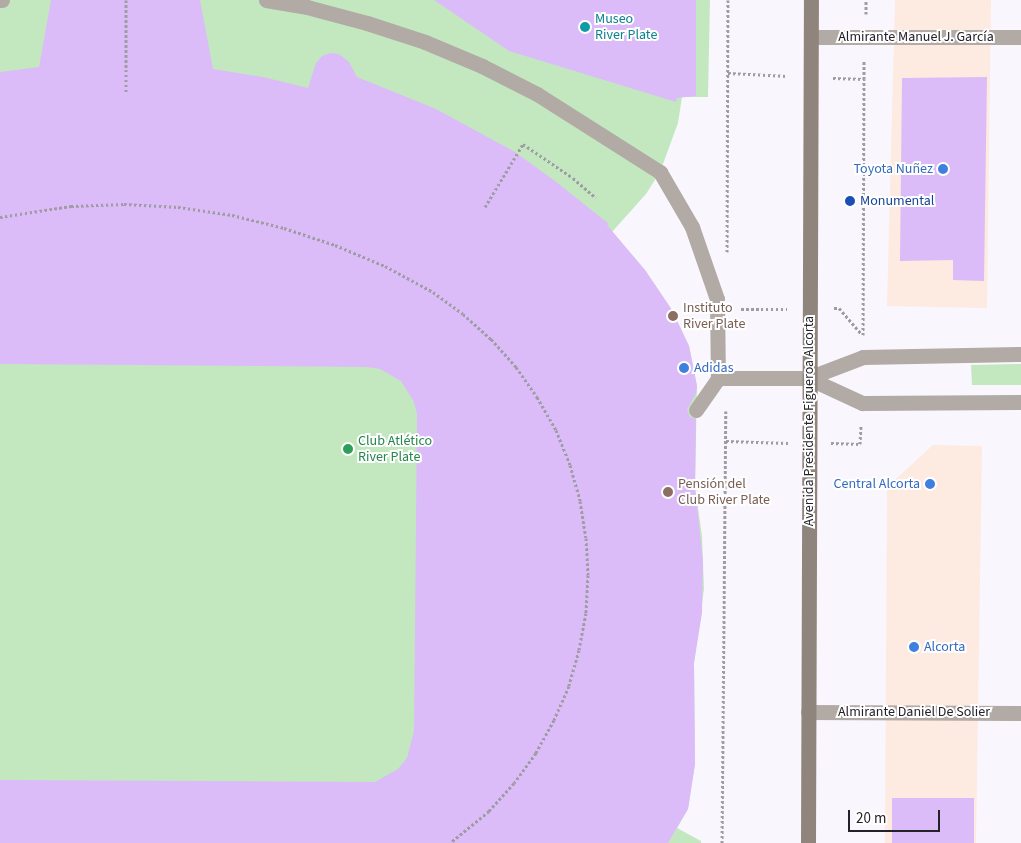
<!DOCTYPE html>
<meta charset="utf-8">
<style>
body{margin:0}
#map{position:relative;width:1021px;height:843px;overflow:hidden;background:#faf6fe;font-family:"Source Sans 3",sans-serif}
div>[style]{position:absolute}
.commercial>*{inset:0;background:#fdeae1}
.green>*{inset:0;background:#c3e8c0}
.building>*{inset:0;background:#dbbcf8}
.path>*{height:3px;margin-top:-1.5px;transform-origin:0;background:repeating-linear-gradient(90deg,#a09ca3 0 2.5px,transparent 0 5px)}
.service>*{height:15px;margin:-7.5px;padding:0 7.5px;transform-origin:7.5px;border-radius:7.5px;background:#b2aaa4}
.minor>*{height:15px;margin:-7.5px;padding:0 7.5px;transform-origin:7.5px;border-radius:7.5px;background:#b2aaa4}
.secondary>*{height:15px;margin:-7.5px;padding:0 7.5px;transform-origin:7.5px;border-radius:7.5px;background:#90857c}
.dots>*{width:14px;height:14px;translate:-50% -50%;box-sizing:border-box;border:2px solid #fff;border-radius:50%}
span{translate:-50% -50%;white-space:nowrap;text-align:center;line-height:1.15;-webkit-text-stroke:4px #fff;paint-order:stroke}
.culture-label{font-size:14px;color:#0d838f}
.left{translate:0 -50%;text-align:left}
.street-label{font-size:14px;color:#252128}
.shop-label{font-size:14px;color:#366cbe}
.right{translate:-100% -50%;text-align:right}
.transit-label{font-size:14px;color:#164399}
.education-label{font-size:14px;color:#785e54}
.leisure-label{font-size:14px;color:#27864d}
.scale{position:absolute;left:848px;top:810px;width:92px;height:22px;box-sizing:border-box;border:2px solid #252128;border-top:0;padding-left:6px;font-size:15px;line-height:18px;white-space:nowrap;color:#252128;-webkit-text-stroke:4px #fff;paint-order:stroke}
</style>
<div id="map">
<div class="commercial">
<i style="clip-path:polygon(895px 0,991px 0,987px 308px,887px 306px)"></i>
<i style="clip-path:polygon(933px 445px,982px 446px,976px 843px,885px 843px,887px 487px)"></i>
</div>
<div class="green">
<i style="clip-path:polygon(0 0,710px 0,708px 97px,682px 97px,678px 123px,660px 172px,646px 194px,612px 232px,645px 270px,672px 310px,689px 346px,697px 386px,695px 487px,702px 536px,704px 589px,694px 663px,695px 764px,688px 809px,677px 828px,701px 841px,701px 843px,0 843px)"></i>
<i style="clip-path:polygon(1021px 364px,1021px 385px,972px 385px,971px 365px)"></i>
</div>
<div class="building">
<i style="clip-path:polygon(51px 0,200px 0,213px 69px,263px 77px,308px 88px,316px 63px,322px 56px,330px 53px,339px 54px,349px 62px,357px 77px,436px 109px,515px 152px,555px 181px,609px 224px,607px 225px,645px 270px,672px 310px,689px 346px,697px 386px,696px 393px,687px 410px,690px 417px,696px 419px,695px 487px,703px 561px,702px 613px,694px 663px,695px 764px,688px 809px,668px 843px,0 843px,0 780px,375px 782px,398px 769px,407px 758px,414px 731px,417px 414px,414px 402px,401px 381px,380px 369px,367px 367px,0 364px,0 72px,39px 67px)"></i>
<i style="clip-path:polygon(434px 0,696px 0,696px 96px,677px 98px,676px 102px,509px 51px)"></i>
<i style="clip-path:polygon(987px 77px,984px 281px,953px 280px,953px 260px,900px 261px,902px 78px)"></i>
<i style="clip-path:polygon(892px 798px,974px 798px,974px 843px,892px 843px)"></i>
</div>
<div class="path">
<i style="left:866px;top:14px;width:14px;rotate:-90deg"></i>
<i style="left:728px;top:73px;width:59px;rotate:2.9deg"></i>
<i style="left:833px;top:78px;width:31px;rotate:2deg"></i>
<i style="left:864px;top:79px;width:19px;rotate:-90deg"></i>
<i style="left:126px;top:92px;width:92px;rotate:-90deg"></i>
<i style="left:485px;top:207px;width:74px;rotate:-58.9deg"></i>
<i style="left:523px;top:144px;width:60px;rotate:34.2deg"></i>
<i style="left:573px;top:178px;width:30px;rotate:41deg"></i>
<i style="left:0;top:217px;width:72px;rotate:-8.8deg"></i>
<i style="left:71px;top:206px;width:53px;rotate:-2.2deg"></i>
<i style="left:124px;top:204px;width:54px;rotate:3.2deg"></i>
<i style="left:178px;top:207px;width:55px;rotate:8.4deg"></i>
<i style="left:232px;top:215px;width:54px;rotate:14deg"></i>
<i style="left:284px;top:228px;width:54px;rotate:18.4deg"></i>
<i style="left:335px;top:245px;width:54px;rotate:22.8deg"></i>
<i style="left:385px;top:266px;width:55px;rotate:28.4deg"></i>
<i style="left:433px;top:292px;width:37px;rotate:36deg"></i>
<i style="left:463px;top:314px;width:38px;rotate:42deg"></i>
<i style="left:491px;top:339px;width:38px;rotate:48deg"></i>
<i style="left:516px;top:367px;width:37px;rotate:55deg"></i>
<i style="left:537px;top:397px;width:38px;rotate:60deg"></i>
<i style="left:556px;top:430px;width:38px;rotate:68deg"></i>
<i style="left:570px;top:465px;width:37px;rotate:74deg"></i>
<i style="left:580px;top:501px;width:37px;rotate:81deg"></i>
<i style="left:586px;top:538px;width:37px;rotate:87deg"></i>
<i style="left:588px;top:575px;width:38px;rotate:93deg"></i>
<i style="left:586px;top:613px;width:38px;rotate:101deg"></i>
<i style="left:579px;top:650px;width:37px;rotate:106deg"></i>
<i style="left:569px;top:686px;width:37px;rotate:114deg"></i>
<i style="left:554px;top:720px;width:38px;rotate:119deg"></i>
<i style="left:536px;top:753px;width:37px;rotate:126deg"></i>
<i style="left:514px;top:783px;width:38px;rotate:132deg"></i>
<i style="left:489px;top:811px;width:50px;rotate:140.6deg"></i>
<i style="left:727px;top:252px;width:252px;rotate:-89.8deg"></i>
<i style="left:834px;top:308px;width:5px"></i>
<i style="left:839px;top:308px;width:33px;rotate:49deg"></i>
<i style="left:741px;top:309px;width:46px"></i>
<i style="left:863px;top:335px;width:256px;rotate:-89.8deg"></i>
<i style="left:726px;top:441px;width:62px;rotate:1.8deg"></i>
<i style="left:831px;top:443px;width:29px;rotate:2deg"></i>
<i style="left:860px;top:444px;width:18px;rotate:-87deg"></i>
<i style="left:722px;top:843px;width:432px;rotate:-89.5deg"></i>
</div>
<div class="service">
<i style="left:0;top:0;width:2px"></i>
<i style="left:266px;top:0;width:42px;rotate:9.7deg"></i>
<i style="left:307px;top:7px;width:62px;rotate:14.9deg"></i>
<i style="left:367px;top:23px;width:61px;rotate:18.1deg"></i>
<i style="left:425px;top:42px;width:62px;rotate:22.8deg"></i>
<i style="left:482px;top:66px;width:62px;rotate:27deg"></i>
<i style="left:537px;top:94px;width:146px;rotate:32.4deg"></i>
<i style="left:660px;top:172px;width:64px;rotate:59.8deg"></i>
<i style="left:692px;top:227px;width:76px;rotate:70.9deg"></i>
<i style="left:717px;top:299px;width:79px;rotate:89.3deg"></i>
<i style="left:718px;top:378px;width:90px"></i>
<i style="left:696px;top:410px;width:39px;rotate:-55deg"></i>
</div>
<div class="minor">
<i style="left:811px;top:37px;width:210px"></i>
<i style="left:808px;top:378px;width:60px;rotate:24.8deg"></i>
<i style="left:862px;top:403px;width:159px;rotate:-0.4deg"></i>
<i style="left:808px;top:378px;width:59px;rotate:-20.9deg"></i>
<i style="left:863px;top:357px;width:158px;rotate:-1.1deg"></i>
<i style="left:808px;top:712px;width:213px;rotate:0.3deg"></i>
</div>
<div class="secondary">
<i style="left:808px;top:843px;width:843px;rotate:-89.8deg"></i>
</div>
<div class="dots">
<i style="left:585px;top:27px;background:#0f9aa8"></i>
<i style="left:943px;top:169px;background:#3f7fe0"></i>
<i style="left:850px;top:201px;background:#1a4fb4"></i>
<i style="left:673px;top:316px;background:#8d6e63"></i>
<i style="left:684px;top:368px;background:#3f7fe0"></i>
<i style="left:348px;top:449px;background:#2e9e5b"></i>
<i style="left:930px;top:484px;background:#3f7fe0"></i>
<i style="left:668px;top:492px;background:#8d6e63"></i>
<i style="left:914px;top:647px;background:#3f7fe0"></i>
</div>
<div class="culture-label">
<span class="left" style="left:595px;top:27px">Museo<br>River Plate</span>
</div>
<div class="street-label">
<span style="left:916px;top:37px">Almirante Manuel J. García</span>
<span style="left:809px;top:421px;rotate:-90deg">Avenida Presidente Figueroa Alcorta</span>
<span style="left:914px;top:712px">Almirante Daniel De Solier</span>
</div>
<div class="shop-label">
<span class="right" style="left:933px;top:169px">Toyota Nuñez</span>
<span class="left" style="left:694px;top:368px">Adidas</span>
<span class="right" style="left:920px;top:484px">Central Alcorta</span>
<span class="left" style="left:924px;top:647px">Alcorta</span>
</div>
<div class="transit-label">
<span class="left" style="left:860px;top:201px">Monumental</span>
</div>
<div class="education-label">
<span class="left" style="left:683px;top:316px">Instituto<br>River Plate</span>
<span class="left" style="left:678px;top:492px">Pensión del<br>Club River Plate</span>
</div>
<div class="leisure-label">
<span class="left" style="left:358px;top:449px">Club Atlético<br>River Plate</span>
</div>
<div class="scale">20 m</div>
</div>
